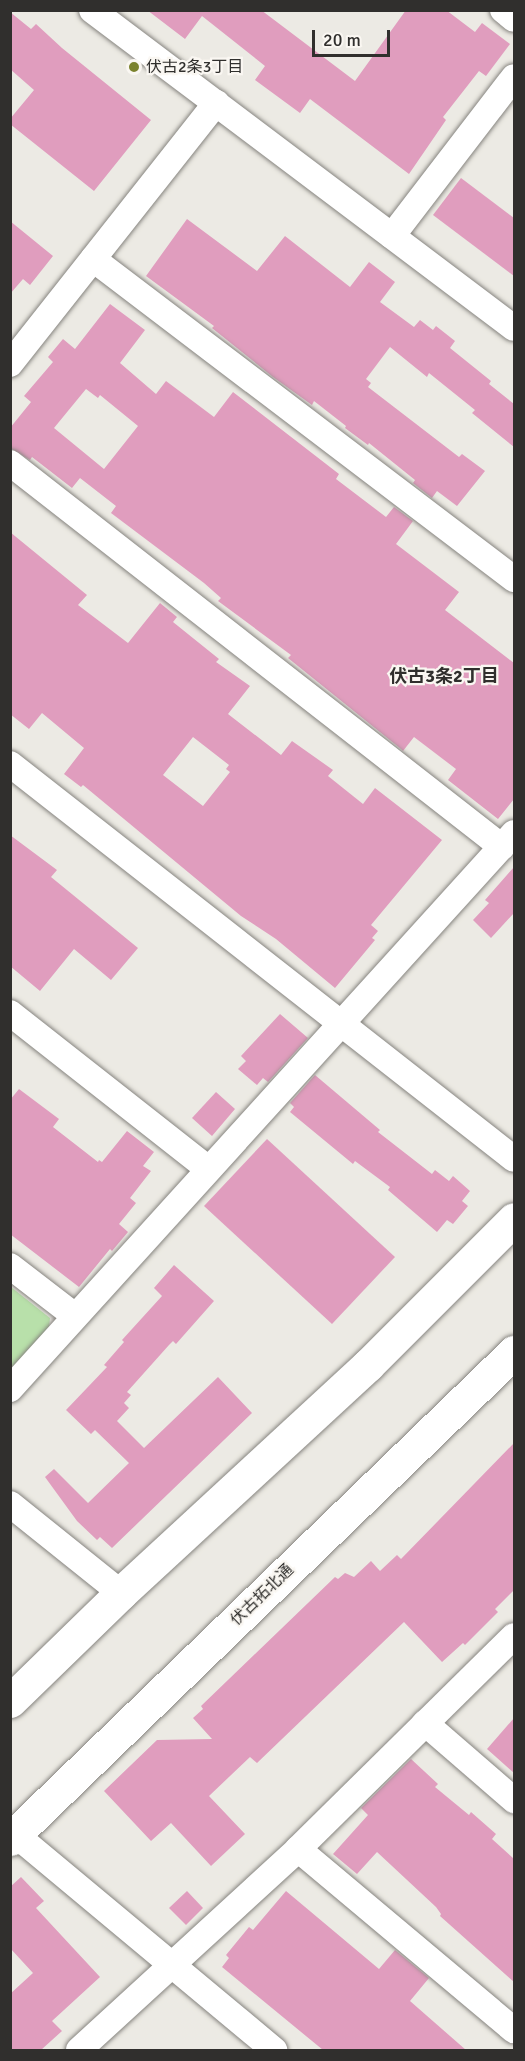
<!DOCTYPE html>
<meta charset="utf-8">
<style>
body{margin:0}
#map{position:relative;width:525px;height:2061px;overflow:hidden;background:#eceae4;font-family:Signika,"Noto Sans JP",sans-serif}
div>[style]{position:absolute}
.green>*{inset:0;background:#b8e0aa}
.building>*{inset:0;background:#e09dbe}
.roads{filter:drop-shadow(0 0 2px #86847f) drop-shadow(0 0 2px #86847f)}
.street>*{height:26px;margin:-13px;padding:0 13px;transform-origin:13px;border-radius:13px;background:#fff}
.secondary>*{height:33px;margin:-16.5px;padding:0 16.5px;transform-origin:16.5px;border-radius:16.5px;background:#fff}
.dots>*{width:16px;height:16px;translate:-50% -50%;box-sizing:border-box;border:3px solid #faf7f2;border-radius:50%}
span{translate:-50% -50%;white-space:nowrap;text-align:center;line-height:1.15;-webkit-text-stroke:4.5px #faf7f2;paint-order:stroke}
.poi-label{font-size:16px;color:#302f2d}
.left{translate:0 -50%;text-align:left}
.street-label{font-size:16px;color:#302f2d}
.neighbourhood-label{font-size:18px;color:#302f2d;font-weight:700}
.frame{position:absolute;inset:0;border:12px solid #302f2d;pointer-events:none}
.scale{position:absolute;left:312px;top:30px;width:78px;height:27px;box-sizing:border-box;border:3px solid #302f2d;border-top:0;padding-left:8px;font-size:18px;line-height:21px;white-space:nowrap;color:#302f2d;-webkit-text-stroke:4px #faf7f2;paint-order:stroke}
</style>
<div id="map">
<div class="green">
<i style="clip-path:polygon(11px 1287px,50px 1318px,49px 1327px,11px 1370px)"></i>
</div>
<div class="building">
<i style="clip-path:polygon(147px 10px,261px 10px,355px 81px,406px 10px,446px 10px,475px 32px,482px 23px,510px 44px,486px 76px,479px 71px,443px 117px,446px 120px,409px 174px,310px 99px,300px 113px,255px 80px,265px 66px,202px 16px,185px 39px)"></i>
<i style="clip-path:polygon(10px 12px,31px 29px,36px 24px,62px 48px,151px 120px,94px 191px,10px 124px,10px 119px,34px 90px,10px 69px)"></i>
<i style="clip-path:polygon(461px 178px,514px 218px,514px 276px,433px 215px)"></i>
<i style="clip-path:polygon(187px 219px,257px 271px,285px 236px,350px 287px,369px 262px,395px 282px,380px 302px,414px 327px,420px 320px,433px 330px,436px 326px,455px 341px,450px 348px,491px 381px,489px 384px,514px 404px,514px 447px,472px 413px,475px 410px,429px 373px,427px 377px,390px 347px,366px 379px,371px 383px,368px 387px,459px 457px,462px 454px,485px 471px,457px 506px,437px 491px,432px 498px,413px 483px,415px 480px,369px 443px,368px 445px,345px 428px,346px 426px,314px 401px,312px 405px,273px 377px,212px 328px,214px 326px,146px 276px)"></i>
<i style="clip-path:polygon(10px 221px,53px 256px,30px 285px,23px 279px,10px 294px)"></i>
<i style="clip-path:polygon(evenodd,110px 304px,145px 330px,120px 363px,156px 394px,166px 381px,214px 417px,233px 392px,339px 474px,336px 479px,386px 517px,394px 507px,413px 521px,396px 544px,459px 592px,445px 610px,514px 663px,514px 799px,498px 819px,448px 780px,456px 769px,414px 737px,403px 751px,401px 749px,288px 658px,291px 655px,218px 601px,221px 598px,204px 583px,111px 513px,116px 506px,80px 478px,72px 488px,32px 457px,30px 460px,10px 448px,10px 428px,31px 402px,24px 396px,53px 362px,48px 357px,63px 339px,75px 349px,110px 304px,86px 389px,98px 398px,100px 395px,138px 426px,104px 469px,54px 428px,86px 389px)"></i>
<i style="clip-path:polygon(evenodd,10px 532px,87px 595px,78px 605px,128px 643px,160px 603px,177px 617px,173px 622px,219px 659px,216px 662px,250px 686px,228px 714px,281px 755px,292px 741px,333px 770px,328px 776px,363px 804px,375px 788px,442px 840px,371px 925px,378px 931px,372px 938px,375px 940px,335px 988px,276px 939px,241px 916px,83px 785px,81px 787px,64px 774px,84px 748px,42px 713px,29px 729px,10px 714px,10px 532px,193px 737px,229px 765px,226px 769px,230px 772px,203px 806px,163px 775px,193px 737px)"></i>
<i style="clip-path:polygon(10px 835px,57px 870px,51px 877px,138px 948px,111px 980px,74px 949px,40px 991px,10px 966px)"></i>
<i style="clip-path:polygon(514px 867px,514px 913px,491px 938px,473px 920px,489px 903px,485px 900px)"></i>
<i style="clip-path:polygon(280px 1014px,308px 1038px,268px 1082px,263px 1078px,257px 1085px,238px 1069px,246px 1061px,241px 1056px)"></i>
<i style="clip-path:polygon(315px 1075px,380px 1130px,378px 1132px,432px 1174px,435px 1170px,449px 1181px,453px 1176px,470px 1191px,462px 1201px,468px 1206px,453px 1224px,447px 1220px,437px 1232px,388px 1190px,390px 1187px,355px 1161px,353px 1164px,290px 1112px,294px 1107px,290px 1103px)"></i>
<i style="clip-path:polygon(19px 1089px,59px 1119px,53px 1127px,98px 1162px,99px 1160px,102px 1162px,127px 1131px,154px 1152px,143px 1166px,151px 1171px,130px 1198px,136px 1203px,119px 1224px,128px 1232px,112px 1251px,110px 1249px,79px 1287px,10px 1234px,10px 1100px)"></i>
<i style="clip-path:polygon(216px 1092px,235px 1109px,212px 1136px,192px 1118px)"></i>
<i style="clip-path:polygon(267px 1139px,395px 1257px,332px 1324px,204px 1206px)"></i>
<i style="clip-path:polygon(174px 1265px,214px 1301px,176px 1344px,173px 1341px,169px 1345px,127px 1392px,131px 1395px,124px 1403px,129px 1408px,117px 1421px,144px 1448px,218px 1377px,252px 1413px,112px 1548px,100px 1537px,97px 1540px,77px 1521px,45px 1477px,54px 1469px,88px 1503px,129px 1463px,95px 1430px,91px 1434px,66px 1410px,107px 1367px,104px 1365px,124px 1342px,122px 1340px,162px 1296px,154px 1288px)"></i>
<i style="clip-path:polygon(514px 1443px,514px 1590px,495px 1609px,498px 1612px,465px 1645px,463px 1643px,442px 1662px,404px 1622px,257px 1763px,250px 1757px,209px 1796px,245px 1834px,211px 1866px,171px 1823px,151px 1841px,104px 1791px,157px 1740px,212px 1739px,193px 1718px,203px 1709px,201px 1706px,335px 1577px,338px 1579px,345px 1573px,354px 1577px,371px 1561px,380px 1571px,397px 1555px,401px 1559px)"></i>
<i style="clip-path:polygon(514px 1718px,514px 1773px,487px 1749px)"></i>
<i style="clip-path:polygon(411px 1759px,438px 1784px,435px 1787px,469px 1815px,471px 1812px,496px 1834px,492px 1839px,514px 1859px,514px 1982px,440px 1916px,441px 1914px,436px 1907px,377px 1852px,357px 1874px,333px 1854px,368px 1815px,361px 1808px)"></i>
<i style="clip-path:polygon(21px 1877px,44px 1901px,36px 1908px,100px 1977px,52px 2021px,62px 2031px,41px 2050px,10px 2050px,10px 1994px,33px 1973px,10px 1948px,10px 1887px)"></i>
<i style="clip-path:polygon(187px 1891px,203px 1908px,186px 1925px,169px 1908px)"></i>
<i style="clip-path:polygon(286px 1891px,379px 1969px,395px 1950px,429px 1978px,410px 2001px,466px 2050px,323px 2050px,222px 1967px,229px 1958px,226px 1955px,249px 1927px,253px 1930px)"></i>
</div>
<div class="roads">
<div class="street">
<i style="left:92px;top:10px;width:528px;rotate:37deg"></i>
<i style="left:503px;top:10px;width:14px;rotate:39deg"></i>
<i style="left:392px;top:236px;width:200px;rotate:-52.5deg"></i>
<i style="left:93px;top:259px;width:529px;rotate:37.24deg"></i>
<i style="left:10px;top:364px;width:333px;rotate:-51.7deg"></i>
<i style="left:10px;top:463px;width:624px;rotate:37.97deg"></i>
<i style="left:10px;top:764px;width:640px;rotate:38.09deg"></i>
<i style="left:10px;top:1013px;width:252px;rotate:38.2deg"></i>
<i style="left:10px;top:1266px;width:82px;rotate:37.6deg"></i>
<i style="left:10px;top:1389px;width:750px;rotate:-47.81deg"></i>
<i style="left:10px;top:1504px;width:142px;rotate:38.7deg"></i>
<i style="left:425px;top:1723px;width:118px;rotate:40.9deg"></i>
<i style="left:10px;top:1830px;width:344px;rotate:39.8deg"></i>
<i style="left:298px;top:1849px;width:282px;rotate:40deg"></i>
<i style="left:79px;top:2050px;width:297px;rotate:-42.5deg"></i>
<i style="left:298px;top:1849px;width:303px;rotate:-44.6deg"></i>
</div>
<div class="secondary">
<i style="left:10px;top:1701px;width:155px;rotate:-44.2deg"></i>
<i style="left:121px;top:1593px;width:336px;rotate:-42.7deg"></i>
<i style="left:368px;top:1365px;width:206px;rotate:-45deg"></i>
<i style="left:10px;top:1839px;width:701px;rotate:-44.02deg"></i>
</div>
</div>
<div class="dots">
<i style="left:134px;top:67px;background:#7a822d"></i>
</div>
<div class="poi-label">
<span class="left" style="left:146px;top:67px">伏古2条3丁目</span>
</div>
<div class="street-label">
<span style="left:262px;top:1595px;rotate:-44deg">伏古拓北通</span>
</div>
<div class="neighbourhood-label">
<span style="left:444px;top:676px">伏古3条2丁目</span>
</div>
<div class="frame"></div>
<div class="scale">20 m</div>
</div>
